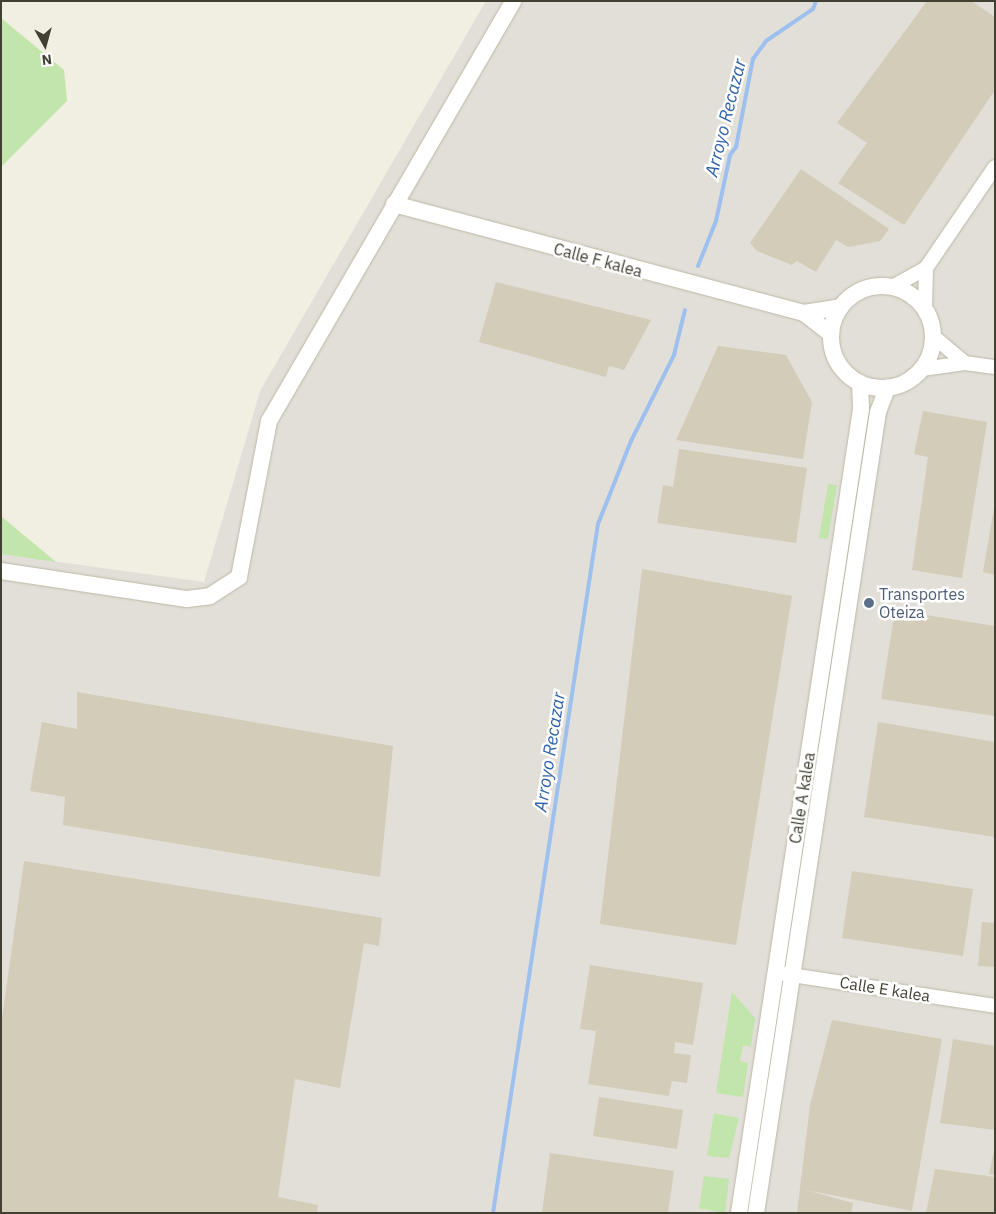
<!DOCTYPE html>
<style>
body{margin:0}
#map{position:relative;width:996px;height:1214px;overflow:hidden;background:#f1efe2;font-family:"IBM Plex Sans",sans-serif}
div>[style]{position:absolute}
.industrial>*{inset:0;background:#e2dfd8}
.green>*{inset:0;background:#c1e5ab}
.stream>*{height:4px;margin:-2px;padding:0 2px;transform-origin:2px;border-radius:2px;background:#9ec0ee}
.building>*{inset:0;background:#d2ccb8}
.roads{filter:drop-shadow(0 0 1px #bcb8a5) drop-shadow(0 0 1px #bcb8a5)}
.minor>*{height:14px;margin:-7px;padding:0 7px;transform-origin:7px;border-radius:7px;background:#fff}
.tertiary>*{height:16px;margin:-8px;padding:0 8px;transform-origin:8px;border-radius:8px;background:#fff}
.tertiary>.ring{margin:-8px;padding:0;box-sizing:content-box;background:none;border:16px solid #fff;border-radius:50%}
.dots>*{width:14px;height:14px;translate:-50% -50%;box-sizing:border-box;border:2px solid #fff;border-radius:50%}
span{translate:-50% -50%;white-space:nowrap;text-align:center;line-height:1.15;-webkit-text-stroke:5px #fff;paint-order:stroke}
.street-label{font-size:16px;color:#423f33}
.service-label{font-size:16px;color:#4e5e75}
.left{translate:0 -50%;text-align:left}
.water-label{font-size:18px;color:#3062aa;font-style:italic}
.frame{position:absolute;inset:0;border:2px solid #423f33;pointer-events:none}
.north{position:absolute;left:20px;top:20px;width:50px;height:50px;-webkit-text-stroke:4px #fff;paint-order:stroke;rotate:173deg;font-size:14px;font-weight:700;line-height:20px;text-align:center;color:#423f33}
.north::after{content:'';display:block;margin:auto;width:18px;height:22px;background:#423f33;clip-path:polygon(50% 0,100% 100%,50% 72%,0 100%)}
</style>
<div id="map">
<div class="industrial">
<i style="clip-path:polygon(486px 1px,995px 1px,995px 1213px,1px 1213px,1px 554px,204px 582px,260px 391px)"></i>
</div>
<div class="green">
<i style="clip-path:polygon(1px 18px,64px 70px,67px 101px,1px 167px)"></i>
<i style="clip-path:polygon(828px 484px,837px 485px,828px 539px,819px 538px)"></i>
<i style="clip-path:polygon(1px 516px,56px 562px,1px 554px)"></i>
<i style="clip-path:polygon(732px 992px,755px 1018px,751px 1047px,743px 1045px,740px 1061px,748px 1063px,743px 1097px,716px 1093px)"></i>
<i style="clip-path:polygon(714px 1113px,739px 1118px,729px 1158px,707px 1156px)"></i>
<i style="clip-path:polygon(704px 1176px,729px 1179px,725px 1213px,699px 1208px)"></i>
</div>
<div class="stream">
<i style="left:698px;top:266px;width:48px;rotate:-68.2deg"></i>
<i style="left:716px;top:221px;width:67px;rotate:-78deg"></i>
<i style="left:730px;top:155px;width:10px;rotate:-53deg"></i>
<i style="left:736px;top:147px;width:90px;rotate:-79.1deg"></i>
<i style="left:753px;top:59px;width:22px;rotate:-54deg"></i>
<i style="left:766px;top:41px;width:57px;rotate:-34.2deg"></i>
<i style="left:813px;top:9px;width:9px;rotate:-69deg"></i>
<i style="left:493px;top:1213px;width:697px;rotate:-81.34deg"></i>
<i style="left:598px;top:524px;width:89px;rotate:-68.3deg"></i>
<i style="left:631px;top:441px;width:96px;rotate:-63.4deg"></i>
<i style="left:674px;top:355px;width:46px;rotate:-76.3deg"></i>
</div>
<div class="building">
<i style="clip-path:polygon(927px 1px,971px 1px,995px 17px,995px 90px,904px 225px,838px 183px,867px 143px,837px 123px)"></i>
<i style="clip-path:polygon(801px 169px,889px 229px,880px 241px,848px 247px,836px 240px,816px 272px,797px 261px,792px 265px,757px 251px,750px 243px)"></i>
<i style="clip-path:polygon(496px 282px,651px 320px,624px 370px,609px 366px,606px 377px,479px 342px)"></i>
<i style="clip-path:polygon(718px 346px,786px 355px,812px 402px,803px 459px,676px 440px)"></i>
<i style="clip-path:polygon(923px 411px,987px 422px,962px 578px,912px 570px,928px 457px,914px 454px)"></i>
<i style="clip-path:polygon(679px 449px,807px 468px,796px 543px,657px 523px,663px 485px,673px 487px)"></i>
<i style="clip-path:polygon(995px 502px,995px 575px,983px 572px)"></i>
<i style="clip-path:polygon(642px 569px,792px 596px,736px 945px,600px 924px)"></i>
<i style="clip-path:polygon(895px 610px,995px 626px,995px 716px,881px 699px)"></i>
<i style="clip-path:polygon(77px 692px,393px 746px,380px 877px,63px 825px,65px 797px,30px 791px,42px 722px,77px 729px)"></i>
<i style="clip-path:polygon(878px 722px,995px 742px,995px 837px,864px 817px)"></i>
<i style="clip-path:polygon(24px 861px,382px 918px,379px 946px,364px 943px,340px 1088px,295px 1079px,278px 1197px,318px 1205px,317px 1213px,1px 1213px,1px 1026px)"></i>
<i style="clip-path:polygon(852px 871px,973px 889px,963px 956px,842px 938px)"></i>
<i style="clip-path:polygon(982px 922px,995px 923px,995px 967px,978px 966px)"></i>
<i style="clip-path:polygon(590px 965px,703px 983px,693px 1045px,675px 1042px,674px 1053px,691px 1055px,687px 1083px,672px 1081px,669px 1096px,588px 1084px,596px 1031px,580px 1029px)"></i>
<i style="clip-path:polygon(832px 1020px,942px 1039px,912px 1211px,806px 1190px,853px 1203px,851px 1213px,797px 1213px,810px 1105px)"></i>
<i style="clip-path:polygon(953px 1039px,995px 1046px,995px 1130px,940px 1123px)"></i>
<i style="clip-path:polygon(599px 1097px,683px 1110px,677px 1149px,593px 1136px)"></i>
<i style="clip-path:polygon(994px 1150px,995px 1150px,995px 1175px,989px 1174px)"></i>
<i style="clip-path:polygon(550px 1153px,674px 1171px,668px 1213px,542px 1213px)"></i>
<i style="clip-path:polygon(935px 1169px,995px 1177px,995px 1213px,926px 1213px)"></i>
</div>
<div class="roads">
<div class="minor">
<i style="left:892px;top:287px;width:39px;rotate:-29deg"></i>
<i style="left:926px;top:268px;width:122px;rotate:-55.7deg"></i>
<i style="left:925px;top:309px;width:41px;rotate:-88.6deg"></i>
<i style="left:933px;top:336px;width:42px;rotate:40.2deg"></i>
<i style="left:965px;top:363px;width:30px;rotate:8deg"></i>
<i style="left:922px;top:369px;width:43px;rotate:-7.9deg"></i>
<i style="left:784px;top:974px;width:213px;rotate:8.6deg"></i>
</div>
<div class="tertiary">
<i style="left:394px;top:204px;width:424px;rotate:14.9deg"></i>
<i style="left:804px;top:313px;width:34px;rotate:38deg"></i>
<i class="ring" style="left:831px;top:286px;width:86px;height:86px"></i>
<i style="left:804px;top:313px;width:37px;rotate:-9deg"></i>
<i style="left:1px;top:571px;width:188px;rotate:8.6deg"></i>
<i style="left:187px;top:599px;width:23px;rotate:-7deg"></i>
<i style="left:210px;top:596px;width:35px;rotate:-33deg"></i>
<i style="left:239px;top:577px;width:159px;rotate:-79.1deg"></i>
<i style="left:269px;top:421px;width:486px;rotate:-59.8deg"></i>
<i style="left:739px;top:1213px;width:813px;rotate:-81.37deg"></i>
<i style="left:861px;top:409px;width:26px;rotate:-92deg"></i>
<i style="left:756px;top:1213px;width:810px;rotate:-81.34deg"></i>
<i style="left:878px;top:412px;width:26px;rotate:-69deg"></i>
</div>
</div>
<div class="dots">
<i style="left:869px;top:603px;background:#5c6f8a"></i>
</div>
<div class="street-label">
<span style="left:598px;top:260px;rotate:15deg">Calle F kalea</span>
<span style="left:802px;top:798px;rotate:-81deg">Calle A kalea</span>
<span style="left:885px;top:989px;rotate:9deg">Calle E kalea</span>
</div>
<div class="service-label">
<span class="left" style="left:879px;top:603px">Transportes<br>Oteiza</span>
</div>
<div class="water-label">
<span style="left:726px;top:118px;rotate:-76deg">Arroyo Recazar</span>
<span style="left:550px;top:752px;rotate:-81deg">Arroyo Recazar</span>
</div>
<div class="frame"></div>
<div class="north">N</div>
</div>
